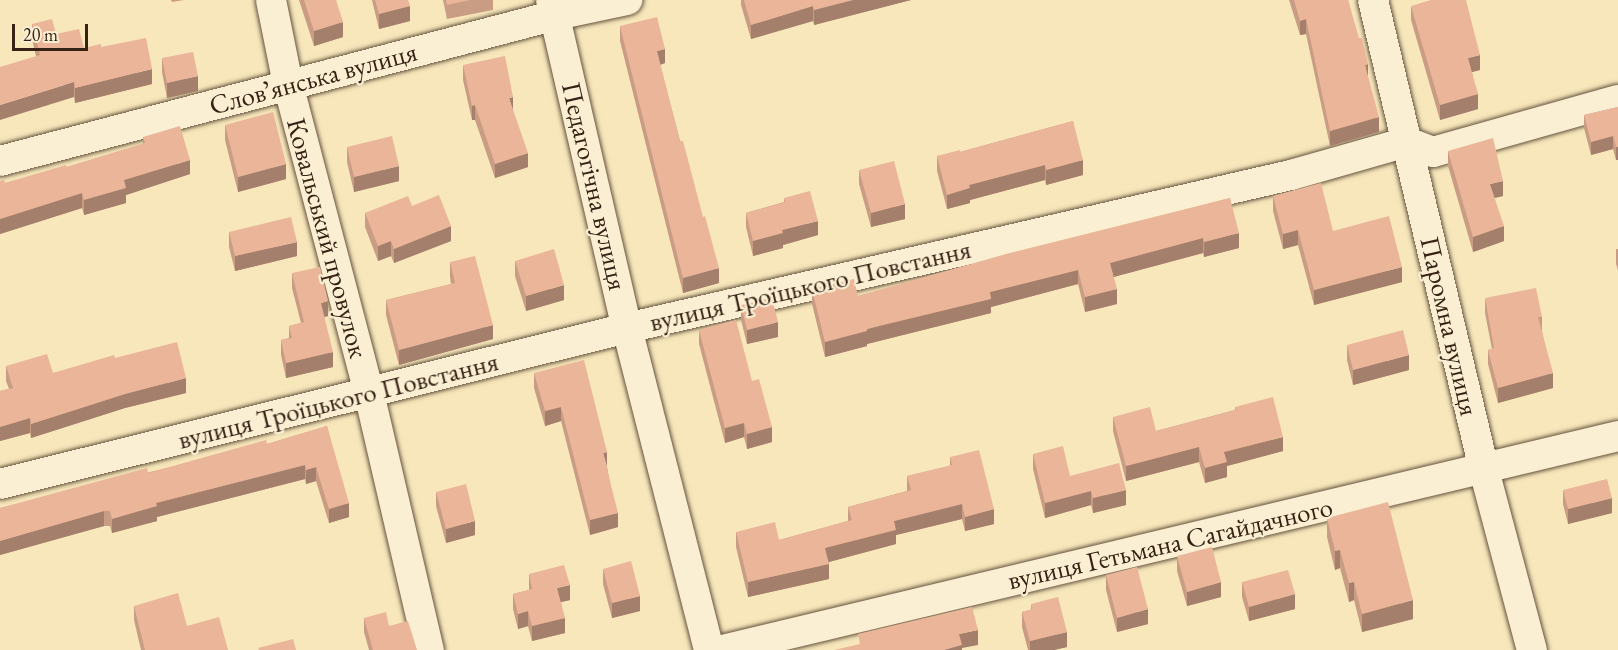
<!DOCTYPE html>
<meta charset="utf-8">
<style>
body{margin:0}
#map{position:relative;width:1618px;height:650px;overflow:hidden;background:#f7e7bb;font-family:"EB Garamond",serif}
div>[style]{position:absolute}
.roads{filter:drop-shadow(0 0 2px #66533e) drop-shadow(0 0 2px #66533e)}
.street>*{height:30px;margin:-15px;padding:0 15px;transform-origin:15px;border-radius:15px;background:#faefd3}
.wall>*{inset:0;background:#c99c84}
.shaded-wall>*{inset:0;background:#a47f6b}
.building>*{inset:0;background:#eab599}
span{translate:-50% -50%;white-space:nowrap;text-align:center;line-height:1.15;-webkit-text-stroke:4.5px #faefd3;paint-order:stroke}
.street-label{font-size:27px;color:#362215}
.scale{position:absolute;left:12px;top:24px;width:76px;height:27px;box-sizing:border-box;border:3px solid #362215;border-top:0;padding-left:8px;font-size:18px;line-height:21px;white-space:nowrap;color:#362215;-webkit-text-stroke:4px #faefd3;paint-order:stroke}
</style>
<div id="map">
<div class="roads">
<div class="street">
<i style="left:271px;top:0;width:86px;rotate:78.6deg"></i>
<i style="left:288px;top:84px;width:319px;rotate:75.3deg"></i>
<i style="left:369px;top:393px;width:264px;rotate:76.9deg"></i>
<i style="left:551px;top:0;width:337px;rotate:77deg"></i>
<i style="left:627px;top:328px;width:332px;rotate:75.7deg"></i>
<i style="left:1373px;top:0;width:483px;rotate:76.7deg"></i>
<i style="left:1484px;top:470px;width:186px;rotate:75.1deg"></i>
<i style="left:0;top:161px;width:575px;rotate:-14.71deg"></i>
<i style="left:556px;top:15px;width:73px;rotate:-11.9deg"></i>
<i style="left:0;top:484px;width:646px;rotate:-13.97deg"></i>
<i style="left:627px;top:328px;width:681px;rotate:-12.98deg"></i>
<i style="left:1291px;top:175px;width:121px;rotate:-15.9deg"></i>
<i style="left:1407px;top:142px;width:28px;rotate:21deg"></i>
<i style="left:1433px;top:152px;width:192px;rotate:-15.7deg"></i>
<i style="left:722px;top:650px;width:921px;rotate:-13.43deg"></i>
</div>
</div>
<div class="wall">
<i style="clip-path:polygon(171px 0,184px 0,172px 2px)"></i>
<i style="clip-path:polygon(299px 0,336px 0,343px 37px,314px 46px)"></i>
<i style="clip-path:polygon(372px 0,408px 0,410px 21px,379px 29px)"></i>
<i style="clip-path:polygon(443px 0,493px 0,493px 10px,447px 19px)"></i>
<i style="clip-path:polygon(741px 0,911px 0,814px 25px,813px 21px,751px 39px,741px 5px)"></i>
<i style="clip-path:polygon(1289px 0,1348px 0,1368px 78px,1379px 132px,1330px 146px,1306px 34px,1300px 35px)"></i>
<i style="clip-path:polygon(1411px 6px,1480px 70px,1472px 72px,1478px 109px,1440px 120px,1411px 20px)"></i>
<i style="clip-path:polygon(32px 24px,56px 34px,84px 48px,101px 47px,152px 84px,75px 103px,74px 97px,36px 56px,32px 39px)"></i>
<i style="clip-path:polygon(620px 26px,665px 63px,660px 65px,680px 141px,719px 283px,683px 293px,620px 41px)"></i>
<i style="clip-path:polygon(162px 58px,198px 91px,167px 98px,162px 72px)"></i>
<i style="clip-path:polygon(463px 65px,528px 167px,495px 178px,475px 120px,472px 120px,463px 80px)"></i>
<i style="clip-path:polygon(1618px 107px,1616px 160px,1613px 149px,1591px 155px,1584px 128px,1584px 115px)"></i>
<i style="clip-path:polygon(1073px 121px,1083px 175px,1046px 185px,1045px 180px,970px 200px,970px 203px,947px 209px,937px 171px,937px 156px,960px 152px)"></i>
<i style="clip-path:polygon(225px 125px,286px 179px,238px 192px,225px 140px)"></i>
<i style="clip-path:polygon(143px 137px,190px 174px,126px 195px,126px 203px,84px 215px,82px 208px,0 234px,0 181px,5px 183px,67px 167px,143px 144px)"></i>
<i style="clip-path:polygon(347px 147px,399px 181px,354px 192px,347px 162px)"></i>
<i style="clip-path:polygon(1448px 151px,1503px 196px,1494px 198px,1504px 241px,1473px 252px,1448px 166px)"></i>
<i style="clip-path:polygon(859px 170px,905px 219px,871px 227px,859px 184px)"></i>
<i style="clip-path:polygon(1273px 196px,1333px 231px,1402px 282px,1314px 305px,1298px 245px,1283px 249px,1273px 211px)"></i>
<i style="clip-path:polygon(784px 198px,818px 235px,783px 245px,783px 248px,753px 256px,746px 227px,746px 213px,784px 202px)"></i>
<i style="clip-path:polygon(1230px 198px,1239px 248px,1204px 257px,1203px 253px,1113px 277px,1117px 304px,1085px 312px,1078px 284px,991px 307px,991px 313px,867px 344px,867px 346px,825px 357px,812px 304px,812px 289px,858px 296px)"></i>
<i style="clip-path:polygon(412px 206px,451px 241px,394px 263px,391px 256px,378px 261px,365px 227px,365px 213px)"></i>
<i style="clip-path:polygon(229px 232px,297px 256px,235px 271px,229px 247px)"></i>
<i style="clip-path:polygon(1616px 249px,1618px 249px,1618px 270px,1616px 264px)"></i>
<i style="clip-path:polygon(515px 261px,564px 300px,526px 311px,515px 276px)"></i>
<i style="clip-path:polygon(450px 262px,493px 339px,399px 365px,386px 315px,386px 300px,451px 284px,450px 277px)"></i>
<i style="clip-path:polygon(292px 273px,328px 316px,324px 317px,333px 367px,286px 378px,281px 355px,281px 340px,289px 338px,289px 326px,301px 323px,292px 288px)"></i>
<i style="clip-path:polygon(1485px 298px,1542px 317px,1542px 331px,1553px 388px,1498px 403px,1488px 364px,1488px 350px,1492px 349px,1485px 313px)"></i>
<i style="clip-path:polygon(741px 305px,778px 337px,747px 344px,741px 320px)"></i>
<i style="clip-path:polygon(699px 330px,752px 381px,772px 442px,747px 449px,744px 437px,725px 443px,699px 344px)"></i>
<i style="clip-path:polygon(1347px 345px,1409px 370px,1353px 385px,1347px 360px)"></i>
<i style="clip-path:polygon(115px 358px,186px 393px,125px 408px,31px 438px,30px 433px,0 441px,0 391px,9px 389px,6px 381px,6px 366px,53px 373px)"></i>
<i style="clip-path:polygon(534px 373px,607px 467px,618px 527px,590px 535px,561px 421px,545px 426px,534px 388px)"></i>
<i style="clip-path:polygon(1235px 407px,1283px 451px,1227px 466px,1227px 477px,1205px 483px,1199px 462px,1126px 481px,1113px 431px,1113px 417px,1156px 431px,1235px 410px)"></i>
<i style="clip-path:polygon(327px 426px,349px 517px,329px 523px,316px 481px,306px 484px,305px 479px,157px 517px,157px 521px,112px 533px,110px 526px,104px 526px,0 555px,0 508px,267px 444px)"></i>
<i style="clip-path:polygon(1033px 454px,1070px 476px,1126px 505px,1093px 513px,1091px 505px,1045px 518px,1033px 469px)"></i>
<i style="clip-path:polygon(950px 457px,994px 524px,965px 531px,962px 519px,896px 535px,896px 544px,829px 562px,829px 579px,748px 597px,736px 547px,736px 532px,779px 540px,848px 521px,848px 507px,907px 491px,907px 476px,950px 466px)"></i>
<i style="clip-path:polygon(1563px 490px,1612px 513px,1568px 524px,1563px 504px)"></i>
<i style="clip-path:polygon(436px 492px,475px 535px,446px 543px,436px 506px)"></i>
<i style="clip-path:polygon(1327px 518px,1413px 619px,1362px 632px,1354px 600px,1349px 602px,1340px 568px,1335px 570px,1327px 537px)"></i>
<i style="clip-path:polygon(1177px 556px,1221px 597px,1187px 606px,1177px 571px)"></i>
<i style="clip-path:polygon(603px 569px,640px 611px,612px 618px,603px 584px)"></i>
<i style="clip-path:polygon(529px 574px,570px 600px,561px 602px,565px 633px,532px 641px,528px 626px,518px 629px,513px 609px,513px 594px,529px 590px)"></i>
<i style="clip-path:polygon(1106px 575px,1148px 624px,1117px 632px,1106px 590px)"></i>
<i style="clip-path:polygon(1242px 582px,1295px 609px,1249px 621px,1242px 597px)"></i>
<i style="clip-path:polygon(1031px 604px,1067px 647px,1054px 650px,1028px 650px,1022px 627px,1022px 612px,1031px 610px)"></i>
<i style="clip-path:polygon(134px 606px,187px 626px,228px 650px,141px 650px,134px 620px)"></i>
<i style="clip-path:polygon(364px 618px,389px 626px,417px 650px,369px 650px,364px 632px)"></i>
</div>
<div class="shaded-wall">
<i style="clip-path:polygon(853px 0,911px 0,814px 25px,814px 10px)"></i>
<i style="clip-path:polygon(410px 6px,410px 21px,379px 29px,379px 14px)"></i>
<i style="clip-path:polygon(813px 6px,813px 21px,751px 39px,751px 25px)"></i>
<i style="clip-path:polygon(1306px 19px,1306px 34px,1300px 35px,1300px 21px)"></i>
<i style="clip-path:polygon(343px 22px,343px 37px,314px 46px,314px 31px)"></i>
<i style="clip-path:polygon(665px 49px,665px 63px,657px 66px,657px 51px)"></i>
<i style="clip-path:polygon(1480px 55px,1480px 70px,1468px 73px,1468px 58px)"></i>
<i style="clip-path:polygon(1368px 64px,1368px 79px,1365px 65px)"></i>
<i style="clip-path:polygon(152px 69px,152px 84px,75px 103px,75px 88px)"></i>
<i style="clip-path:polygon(198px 76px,198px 91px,167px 98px,167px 83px)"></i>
<i style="clip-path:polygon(74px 82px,74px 97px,0 120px,0 105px)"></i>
<i style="clip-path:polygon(1478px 94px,1478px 109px,1440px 120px,1440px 105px)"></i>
<i style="clip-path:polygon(513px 97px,513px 112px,509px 98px)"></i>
<i style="clip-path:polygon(475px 105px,475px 120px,472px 120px,472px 106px)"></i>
<i style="clip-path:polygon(1379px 117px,1379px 132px,1330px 146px,1330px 131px)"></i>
<i style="clip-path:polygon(1613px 136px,1613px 149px,1591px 155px,1591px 142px)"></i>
<i style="clip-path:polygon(1616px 147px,1618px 147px,1618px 160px,1616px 160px)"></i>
<i style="clip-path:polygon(528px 153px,528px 167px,495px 178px,495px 164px)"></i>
<i style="clip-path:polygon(190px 160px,190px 174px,126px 195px,126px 203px,84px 215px,84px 200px,124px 180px)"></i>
<i style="clip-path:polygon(1083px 160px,1083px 175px,1046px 185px,1046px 170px)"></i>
<i style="clip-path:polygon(286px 164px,286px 179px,238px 192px,238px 177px)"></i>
<i style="clip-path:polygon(1045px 165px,1045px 180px,970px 200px,970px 203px,947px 209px,947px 195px,969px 185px)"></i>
<i style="clip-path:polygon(399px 166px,399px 181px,354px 192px,354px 177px)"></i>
<i style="clip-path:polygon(1503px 181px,1503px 196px,1490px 199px,1490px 184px)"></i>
<i style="clip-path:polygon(82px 193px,82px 208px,0 234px,0 219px)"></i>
<i style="clip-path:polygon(905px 204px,905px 219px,871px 227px,871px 213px)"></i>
<i style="clip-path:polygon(818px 221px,818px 235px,783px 245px,783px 248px,753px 256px,753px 241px,782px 230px)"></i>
<i style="clip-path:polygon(451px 226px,451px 241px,394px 263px,394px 249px)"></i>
<i style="clip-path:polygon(1504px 226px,1504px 241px,1473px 252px,1473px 237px)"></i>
<i style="clip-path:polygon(1298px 230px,1298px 245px,1283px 249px,1283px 234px)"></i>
<i style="clip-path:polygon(1239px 233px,1239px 248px,1204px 257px,1204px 242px)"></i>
<i style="clip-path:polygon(1203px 238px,1203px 253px,1110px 278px,1110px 263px)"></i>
<i style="clip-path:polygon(391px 241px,391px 256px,378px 261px,378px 246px)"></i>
<i style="clip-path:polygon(297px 242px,297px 256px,235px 271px,235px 256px)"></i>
<i style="clip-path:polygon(1402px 267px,1402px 282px,1314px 305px,1314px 290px)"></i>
<i style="clip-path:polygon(719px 268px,719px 283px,683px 293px,683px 278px)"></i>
<i style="clip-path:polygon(1078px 270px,1078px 284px,991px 307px,991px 313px,867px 344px,867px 346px,825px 357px,825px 342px,990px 292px)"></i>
<i style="clip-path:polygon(564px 285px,564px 300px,526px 311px,526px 296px)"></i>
<i style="clip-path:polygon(1117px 289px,1117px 304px,1085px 312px,1085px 297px)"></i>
<i style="clip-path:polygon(328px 301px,328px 316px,321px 318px,321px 303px)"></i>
<i style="clip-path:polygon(778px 322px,778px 337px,747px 344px,747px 330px)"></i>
<i style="clip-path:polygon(493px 325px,493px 339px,399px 365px,399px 350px)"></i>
<i style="clip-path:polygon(333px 352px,333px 367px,286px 378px,286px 363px)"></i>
<i style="clip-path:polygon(1409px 355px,1409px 370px,1353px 385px,1353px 370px)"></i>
<i style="clip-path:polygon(1553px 373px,1553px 388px,1498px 403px,1498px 388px)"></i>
<i style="clip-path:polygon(186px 378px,186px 393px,125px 408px,31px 438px,31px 424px,125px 394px)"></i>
<i style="clip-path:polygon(561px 407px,561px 421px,545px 426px,545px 411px)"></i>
<i style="clip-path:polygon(30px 418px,30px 433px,0 441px,0 427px)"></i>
<i style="clip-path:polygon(744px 423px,744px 437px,725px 443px,725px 428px)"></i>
<i style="clip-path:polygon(772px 427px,772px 442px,747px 449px,747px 434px)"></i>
<i style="clip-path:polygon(1283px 437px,1283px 451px,1227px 466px,1227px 477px,1205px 483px,1205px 468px,1224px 452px)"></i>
<i style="clip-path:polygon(1199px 447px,1199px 462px,1126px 481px,1126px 466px)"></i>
<i style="clip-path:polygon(607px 452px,607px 467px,603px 453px)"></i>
<i style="clip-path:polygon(305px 465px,305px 479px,157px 517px,157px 521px,112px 533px,112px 519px,156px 503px)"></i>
<i style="clip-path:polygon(316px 467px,316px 481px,306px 484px,306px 470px)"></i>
<i style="clip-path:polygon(1126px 490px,1126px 505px,1093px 513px,1093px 498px)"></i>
<i style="clip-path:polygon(1091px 491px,1091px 505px,1045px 518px,1045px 503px)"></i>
<i style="clip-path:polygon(1612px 498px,1612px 513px,1568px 524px,1568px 509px)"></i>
<i style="clip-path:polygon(349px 503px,349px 517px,329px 523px,329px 509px)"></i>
<i style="clip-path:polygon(962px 504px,962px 519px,896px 535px,896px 544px,825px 563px,825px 548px,894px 521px)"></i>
<i style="clip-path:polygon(994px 509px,994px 524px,965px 531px,965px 517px)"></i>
<i style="clip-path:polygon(104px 511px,104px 526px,0 555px,0 541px)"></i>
<i style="clip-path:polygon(618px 513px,618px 527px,590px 535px,590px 520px)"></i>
<i style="clip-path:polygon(475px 521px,475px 535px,446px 543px,446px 529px)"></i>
<i style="clip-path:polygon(1340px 550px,1340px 568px,1335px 570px,1335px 551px)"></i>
<i style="clip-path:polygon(829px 564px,829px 579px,748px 597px,748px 582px)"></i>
<i style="clip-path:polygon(1221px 582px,1221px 597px,1187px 606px,1187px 592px)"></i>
<i style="clip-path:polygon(1354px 582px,1354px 600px,1349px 602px,1349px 583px)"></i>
<i style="clip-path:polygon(570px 585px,570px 600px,557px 603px,557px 588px)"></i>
<i style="clip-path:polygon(1295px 594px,1295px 609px,1249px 621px,1249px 607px)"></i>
<i style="clip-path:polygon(640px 596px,640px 611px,612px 618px,612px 603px)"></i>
<i style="clip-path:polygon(1413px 600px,1413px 619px,1362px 632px,1362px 614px)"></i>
<i style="clip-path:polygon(1148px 609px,1148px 624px,1117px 632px,1117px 618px)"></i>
<i style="clip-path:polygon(528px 611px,528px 626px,518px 629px,518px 614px)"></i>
<i style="clip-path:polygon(565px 618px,565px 633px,532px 641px,532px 626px)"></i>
<i style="clip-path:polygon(978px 630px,978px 645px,962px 648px,962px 650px,944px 650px,959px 634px)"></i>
<i style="clip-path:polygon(1067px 632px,1067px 647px,1054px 650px,1030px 650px,1030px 641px)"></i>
</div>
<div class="building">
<i style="clip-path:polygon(304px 0,336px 0,343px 22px,314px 31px)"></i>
<i style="clip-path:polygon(375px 0,408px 0,410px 6px,379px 14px)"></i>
<i style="clip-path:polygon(446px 0,470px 0,447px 5px)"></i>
<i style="clip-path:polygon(744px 0,853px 0,814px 10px,813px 6px,751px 25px)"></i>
<i style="clip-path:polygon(1294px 0,1348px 0,1359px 38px,1362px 38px,1368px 64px,1365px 65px,1379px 117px,1330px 131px,1306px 19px,1300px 21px)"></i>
<i style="clip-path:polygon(1431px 0,1466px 0,1480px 55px,1468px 58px,1478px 94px,1440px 105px,1411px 6px)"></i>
<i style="clip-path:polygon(657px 17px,665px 49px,657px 51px,680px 141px,683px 141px,703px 217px,705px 216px,719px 268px,683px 278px,620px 26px)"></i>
<i style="clip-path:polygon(52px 19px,56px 34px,79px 29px,84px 48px,101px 44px,101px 47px,146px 38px,152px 69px,75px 88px,74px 82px,0 105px,0 67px,40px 55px,32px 24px)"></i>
<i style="clip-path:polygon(193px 52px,198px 76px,167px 83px,162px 58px)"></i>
<i style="clip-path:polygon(505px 56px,513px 97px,509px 98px,528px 153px,495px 164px,475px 105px,472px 106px,463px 65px)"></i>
<i style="clip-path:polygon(1618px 107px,1618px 147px,1616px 147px,1613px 136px,1591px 142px,1584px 115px)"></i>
<i style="clip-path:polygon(273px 112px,286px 164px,238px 177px,225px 125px)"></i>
<i style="clip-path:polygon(1073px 121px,1083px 160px,1046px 170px,1045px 165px,969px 185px,970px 188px,947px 195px,937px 156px,960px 150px,960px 152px)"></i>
<i style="clip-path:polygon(180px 126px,190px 160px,124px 180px,126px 188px,84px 200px,82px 193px,0 219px,0 181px,4px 180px,5px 183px,66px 165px,67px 167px,145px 143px,143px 137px)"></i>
<i style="clip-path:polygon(392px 136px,399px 166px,354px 177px,347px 147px)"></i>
<i style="clip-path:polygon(1493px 138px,1503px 181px,1490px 184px,1504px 226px,1473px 237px,1448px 151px)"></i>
<i style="clip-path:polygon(894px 161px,905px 204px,871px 213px,859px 170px)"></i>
<i style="clip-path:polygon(1321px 183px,1333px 231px,1389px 216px,1402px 267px,1314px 290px,1298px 230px,1283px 234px,1273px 196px)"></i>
<i style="clip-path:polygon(810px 191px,818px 221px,782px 230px,783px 233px,753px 241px,746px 213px,785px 202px,784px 198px)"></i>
<i style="clip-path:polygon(439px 195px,451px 226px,394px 249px,391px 241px,378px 246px,365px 213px,408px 196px,412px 206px)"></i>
<i style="clip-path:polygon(1230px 198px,1239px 233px,1204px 242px,1203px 238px,1110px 263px,1117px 289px,1085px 297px,1078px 270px,990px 292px,991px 299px,867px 329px,867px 331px,825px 342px,812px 289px,854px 279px,858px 296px,1006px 254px)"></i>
<i style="clip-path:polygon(291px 217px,297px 242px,235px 256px,229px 232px)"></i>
<i style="clip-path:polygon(554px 249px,564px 285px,526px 296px,515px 261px)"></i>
<i style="clip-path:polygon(475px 256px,493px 325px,399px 350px,386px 300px,455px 283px,450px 262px)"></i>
<i style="clip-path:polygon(320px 267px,328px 301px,321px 303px,333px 352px,286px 363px,281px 340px,292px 338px,289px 326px,304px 322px,292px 273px)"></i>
<i style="clip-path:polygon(1536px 288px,1542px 317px,1538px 317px,1553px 373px,1498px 388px,1488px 350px,1494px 348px,1485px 298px)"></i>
<i style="clip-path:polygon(772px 298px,778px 322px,747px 330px,741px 305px)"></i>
<i style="clip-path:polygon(736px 320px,752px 381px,759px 379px,772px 427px,747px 434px,744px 423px,725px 428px,699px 330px)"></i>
<i style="clip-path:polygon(1403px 330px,1409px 355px,1353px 370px,1347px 345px)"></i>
<i style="clip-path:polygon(177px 342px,186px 378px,125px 394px,31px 424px,30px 418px,0 427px,0 391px,13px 388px,6px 366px,47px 354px,53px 373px,114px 355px,115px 358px)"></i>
<i style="clip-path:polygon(584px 360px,607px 452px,603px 453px,618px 513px,590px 520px,561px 407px,545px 411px,534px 373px)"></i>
<i style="clip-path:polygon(1273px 397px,1283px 437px,1224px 452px,1227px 462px,1205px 468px,1199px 447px,1126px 466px,1113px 417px,1150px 407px,1156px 431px,1236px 410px,1235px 407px)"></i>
<i style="clip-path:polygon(327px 426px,349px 503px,329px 509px,316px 467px,306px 470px,305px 465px,156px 503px,157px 506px,112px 519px,110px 511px,104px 511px,0 541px,0 508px,147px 468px,148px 473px,266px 440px,267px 444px)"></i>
<i style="clip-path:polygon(1063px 446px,1070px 476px,1119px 463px,1126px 490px,1093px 498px,1091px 491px,1045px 503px,1033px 454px)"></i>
<i style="clip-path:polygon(979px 450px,994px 509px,965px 517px,962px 504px,894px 521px,896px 530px,825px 548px,829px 564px,748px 582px,736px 532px,775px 522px,779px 540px,852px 520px,848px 507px,911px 490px,907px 476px,952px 465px,950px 457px)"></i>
<i style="clip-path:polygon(1607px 479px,1612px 498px,1568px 509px,1563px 490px)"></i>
<i style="clip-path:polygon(466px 484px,475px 521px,446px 529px,436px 492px)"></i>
<i style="clip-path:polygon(1388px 502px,1413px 600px,1362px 614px,1354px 582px,1349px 583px,1340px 550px,1335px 551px,1327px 518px)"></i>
<i style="clip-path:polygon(1212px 547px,1221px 582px,1187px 592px,1177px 556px)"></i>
<i style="clip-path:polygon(631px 561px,640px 596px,612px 603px,603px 569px)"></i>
<i style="clip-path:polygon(564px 565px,570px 585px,557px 588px,565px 618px,532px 626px,528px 611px,518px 614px,513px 594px,532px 589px,529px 574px)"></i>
<i style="clip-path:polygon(1137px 567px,1148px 609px,1117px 618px,1106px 575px)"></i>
<i style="clip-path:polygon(1288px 570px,1295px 594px,1249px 607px,1242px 582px)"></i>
<i style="clip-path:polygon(178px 593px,187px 626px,219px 617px,228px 650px,145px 650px,134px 606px)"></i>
<i style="clip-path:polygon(1058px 597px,1067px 632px,1030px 641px,1022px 612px,1032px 609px,1031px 604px)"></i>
<i style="clip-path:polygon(972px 607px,978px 630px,959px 634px,962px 645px,944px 650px,834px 650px,860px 644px,858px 634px)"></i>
<i style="clip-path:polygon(386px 612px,389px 626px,408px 621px,417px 650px,373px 650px,364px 618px)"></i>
<i style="clip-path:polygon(293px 639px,296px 650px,259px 650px,258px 648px)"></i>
</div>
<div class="street-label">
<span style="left:313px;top:78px;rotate:-15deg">Словʼянська вулиця</span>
<span style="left:595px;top:186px;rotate:77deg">Педагогічна вулиця</span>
<span style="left:328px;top:238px;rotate:75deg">Ковальський провулок</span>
<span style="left:810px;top:285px;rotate:-13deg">вулиця Троїцького Повстання</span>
<span style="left:1450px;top:326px;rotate:77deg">Паромна вулиця</span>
<span style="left:338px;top:400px;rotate:-14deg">вулиця Троїцького Повстання</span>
<span style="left:1170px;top:543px;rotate:-13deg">вулиця Гетьмана Сагайдачного</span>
</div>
<div class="scale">20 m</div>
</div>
